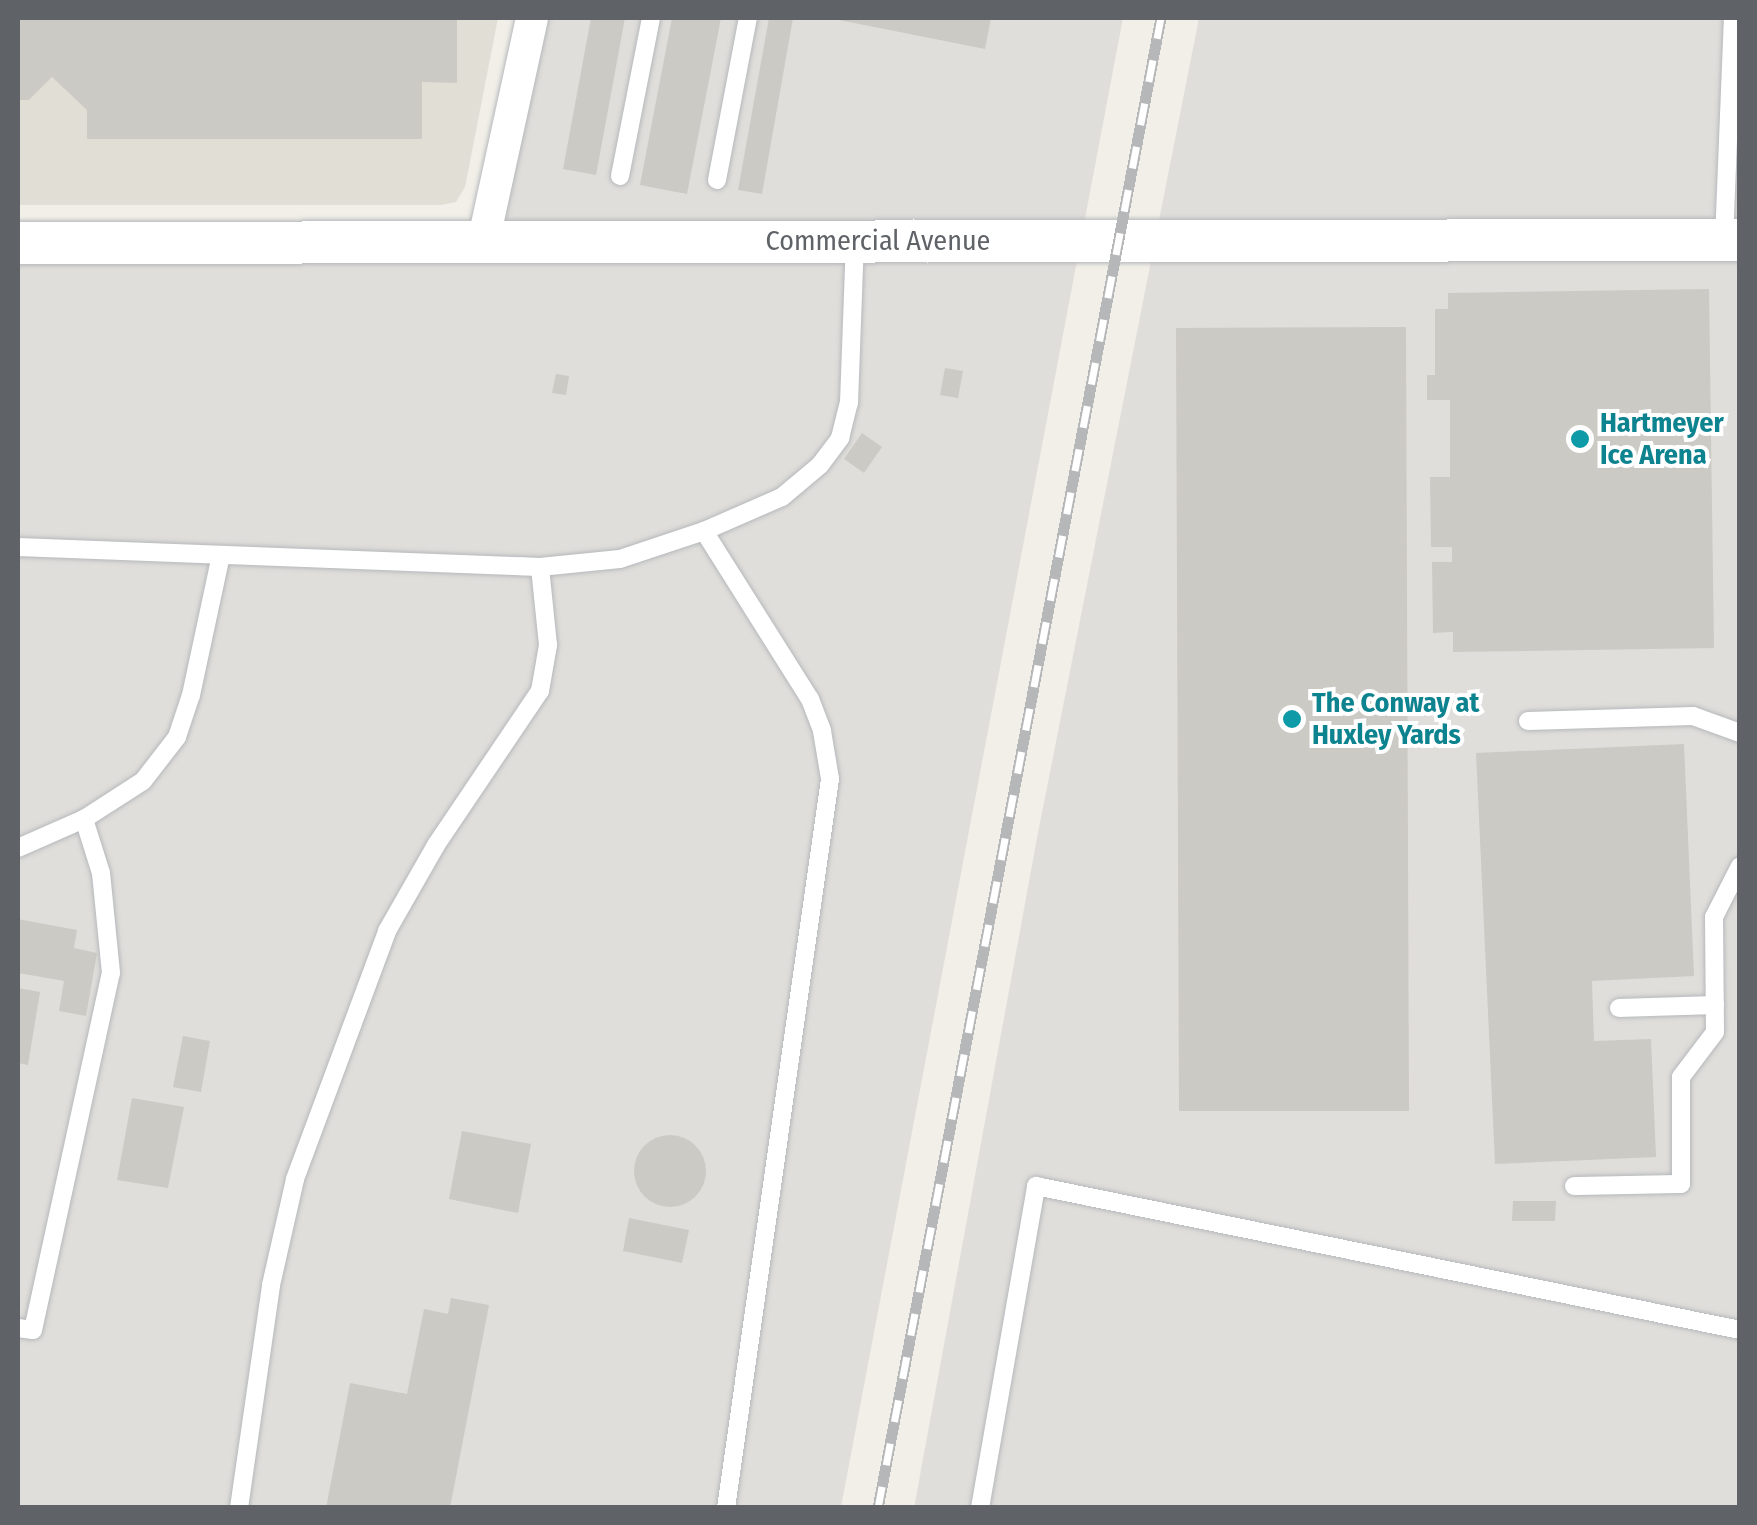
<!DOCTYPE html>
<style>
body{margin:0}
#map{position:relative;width:1757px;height:1525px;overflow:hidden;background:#f1efe8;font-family:"Fira Sans Condensed",sans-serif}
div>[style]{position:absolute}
.industrial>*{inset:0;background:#e0deda}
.education>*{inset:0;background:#e1ded6}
.building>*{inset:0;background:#cccac5}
.round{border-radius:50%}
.roads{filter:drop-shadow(0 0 2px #b5b8bc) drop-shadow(0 0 2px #b5b8bc)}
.service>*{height:18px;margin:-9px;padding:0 9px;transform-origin:9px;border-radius:9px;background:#fff}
.minor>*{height:32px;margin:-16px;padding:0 16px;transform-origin:16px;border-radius:16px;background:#fff}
.tertiary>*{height:42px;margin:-21px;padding:0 21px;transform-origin:21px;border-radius:21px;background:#fff}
.rail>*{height:11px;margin-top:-5.5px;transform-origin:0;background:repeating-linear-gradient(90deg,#fff 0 22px,#b6b7b8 0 44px);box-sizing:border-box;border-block:2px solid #b6b7b8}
.dots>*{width:28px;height:28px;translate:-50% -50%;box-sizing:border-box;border:5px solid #fff;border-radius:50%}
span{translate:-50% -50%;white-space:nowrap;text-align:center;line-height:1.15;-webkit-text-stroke:8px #fff;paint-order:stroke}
.street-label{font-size:28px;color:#5f6368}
.culture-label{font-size:28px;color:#0d838f;font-weight:700}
.left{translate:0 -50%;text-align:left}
.frame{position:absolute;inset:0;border:20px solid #5f6368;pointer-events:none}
</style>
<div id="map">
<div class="industrial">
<i style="clip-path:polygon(532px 18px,1123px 18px,841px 1507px,18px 1507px,18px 243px,483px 243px)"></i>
<i style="clip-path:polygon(1199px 18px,1739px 18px,1739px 1507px,914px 1508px,1037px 838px)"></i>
</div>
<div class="education">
<i style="clip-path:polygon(18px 18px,498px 18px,465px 187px,456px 202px,441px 205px,18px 205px)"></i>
</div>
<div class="building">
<i style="clip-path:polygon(18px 18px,457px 18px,457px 83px,422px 82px,422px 139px,87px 139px,87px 110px,52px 77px,29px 100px,18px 100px)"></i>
<i style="clip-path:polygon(591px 18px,625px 18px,596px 175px,563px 169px)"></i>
<i style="clip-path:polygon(672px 18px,721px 18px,687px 194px,640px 185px)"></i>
<i style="clip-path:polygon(769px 18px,793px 18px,762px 194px,738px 190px)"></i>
<i style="clip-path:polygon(829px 18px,991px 18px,985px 49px)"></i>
<i style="clip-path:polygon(1709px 289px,1714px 648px,1453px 652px,1453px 632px,1433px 633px,1432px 562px,1452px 562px,1452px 547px,1431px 547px,1430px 477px,1450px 477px,1450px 400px,1427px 400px,1427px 375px,1435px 375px,1435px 309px,1448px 309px,1448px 293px)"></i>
<i style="clip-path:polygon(1406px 327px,1409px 1111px,1179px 1111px,1176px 328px)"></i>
<i style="clip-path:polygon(945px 368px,963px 371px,958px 398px,940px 395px)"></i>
<i style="clip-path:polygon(556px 374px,569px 376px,566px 395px,552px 393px)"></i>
<i style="clip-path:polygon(862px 433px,882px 447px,864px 473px,844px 459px)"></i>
<i style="clip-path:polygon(1684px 744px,1694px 976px,1592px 981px,1594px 1041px,1651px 1039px,1656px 1157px,1495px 1164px,1476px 753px)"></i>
<i style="clip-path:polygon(18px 919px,77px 930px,74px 948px,97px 953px,86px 1016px,59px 1011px,64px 981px,18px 973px)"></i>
<i style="clip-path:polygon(18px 988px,40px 992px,28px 1065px,18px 1063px)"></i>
<i style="clip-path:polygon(183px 1036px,210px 1041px,201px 1092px,173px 1087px)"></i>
<i style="clip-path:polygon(132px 1098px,184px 1107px,168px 1188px,117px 1180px)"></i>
<i style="clip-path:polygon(462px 1131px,531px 1144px,518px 1213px,449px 1199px)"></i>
<i class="round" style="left:634px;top:1135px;width:72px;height:72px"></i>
<i style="clip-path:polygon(1513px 1201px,1556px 1201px,1555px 1221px,1512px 1221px)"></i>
<i style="clip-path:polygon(629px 1218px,689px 1230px,682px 1263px,623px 1251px)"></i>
<i style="clip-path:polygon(451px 1298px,489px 1305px,450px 1508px,326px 1508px,350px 1383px,407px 1394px,424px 1309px,448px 1314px)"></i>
</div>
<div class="roads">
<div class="service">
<i style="left:620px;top:176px;width:161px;rotate:-78.9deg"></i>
<i style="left:717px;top:180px;width:165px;rotate:-79.2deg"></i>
<i style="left:1724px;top:240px;width:222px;rotate:-87.7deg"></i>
<i style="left:704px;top:531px;width:199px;rotate:57.8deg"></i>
<i style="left:810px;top:699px;width:34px;rotate:69deg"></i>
<i style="left:822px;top:731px;width:49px;rotate:80.5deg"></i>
<i style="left:830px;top:779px;width:736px;rotate:98.12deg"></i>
<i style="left:18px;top:547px;width:522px;rotate:2.19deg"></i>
<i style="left:540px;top:567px;width:80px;rotate:-5.7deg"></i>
<i style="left:620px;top:559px;width:89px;rotate:-18.4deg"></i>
<i style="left:704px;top:531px;width:85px;rotate:-23.6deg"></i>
<i style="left:782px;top:497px;width:50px;rotate:-40.1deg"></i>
<i style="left:820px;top:465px;width:34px;rotate:-53deg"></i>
<i style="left:840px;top:438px;width:36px;rotate:-76deg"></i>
<i style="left:849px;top:403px;width:161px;rotate:-87.9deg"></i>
<i style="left:1528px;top:721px;width:165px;rotate:-1.7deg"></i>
<i style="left:1693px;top:716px;width:50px;rotate:19.9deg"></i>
<i style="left:18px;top:848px;width:72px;rotate:-23.7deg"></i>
<i style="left:84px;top:819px;width:70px;rotate:-32.8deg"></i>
<i style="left:143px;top:781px;width:56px;rotate:-52.3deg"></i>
<i style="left:177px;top:737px;width:44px;rotate:-71.6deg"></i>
<i style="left:191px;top:695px;width:143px;rotate:-77.9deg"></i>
<i style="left:1619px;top:1008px;width:96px;rotate:-1.8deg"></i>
<i style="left:1574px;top:1186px;width:107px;rotate:-1.1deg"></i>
<i style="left:1681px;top:1184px;width:107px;rotate:-90deg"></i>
<i style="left:1681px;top:1077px;width:56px;rotate:-52.9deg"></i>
<i style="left:1715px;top:1032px;width:115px;rotate:-90.5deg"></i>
<i style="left:1714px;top:917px;width:57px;rotate:-63deg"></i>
<i style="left:18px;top:1328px;width:15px;rotate:8deg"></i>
<i style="left:33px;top:1330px;width:365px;rotate:-77.7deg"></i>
<i style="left:111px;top:973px;width:100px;rotate:-95.7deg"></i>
<i style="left:101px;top:873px;width:57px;rotate:-107.5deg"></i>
<i style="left:239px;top:1508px;width:225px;rotate:-81.8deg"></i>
<i style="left:271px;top:1285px;width:109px;rotate:-77.2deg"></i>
<i style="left:295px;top:1179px;width:265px;rotate:-69.6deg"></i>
<i style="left:387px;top:931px;width:99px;rotate:-60.3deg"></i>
<i style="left:436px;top:845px;width:186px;rotate:-56deg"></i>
<i style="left:540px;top:691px;width:47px;rotate:-80.1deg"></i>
<i style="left:548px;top:645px;width:78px;rotate:-95.9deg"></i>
<i style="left:980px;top:1508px;width:327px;rotate:-80.1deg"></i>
<i style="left:1036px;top:1186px;width:719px;rotate:11.56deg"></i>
</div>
<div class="minor">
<i style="left:483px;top:243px;width:230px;rotate:-77.7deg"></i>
</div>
<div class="tertiary">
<i style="left:18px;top:243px;width:1722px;rotate:-0.1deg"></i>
</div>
</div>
<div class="rail">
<i style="left:878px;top:1508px;width:1517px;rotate:-79.25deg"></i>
</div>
<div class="dots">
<i style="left:1580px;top:439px;background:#0f9aa8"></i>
<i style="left:1292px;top:719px;background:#0f9aa8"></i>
</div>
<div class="street-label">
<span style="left:878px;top:241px">Commercial Avenue</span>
</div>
<div class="culture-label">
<span class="left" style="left:1600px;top:439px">Hartmeyer<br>Ice Arena</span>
<span class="left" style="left:1312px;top:719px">The Conway at<br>Huxley Yards</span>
</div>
<div class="frame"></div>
</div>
